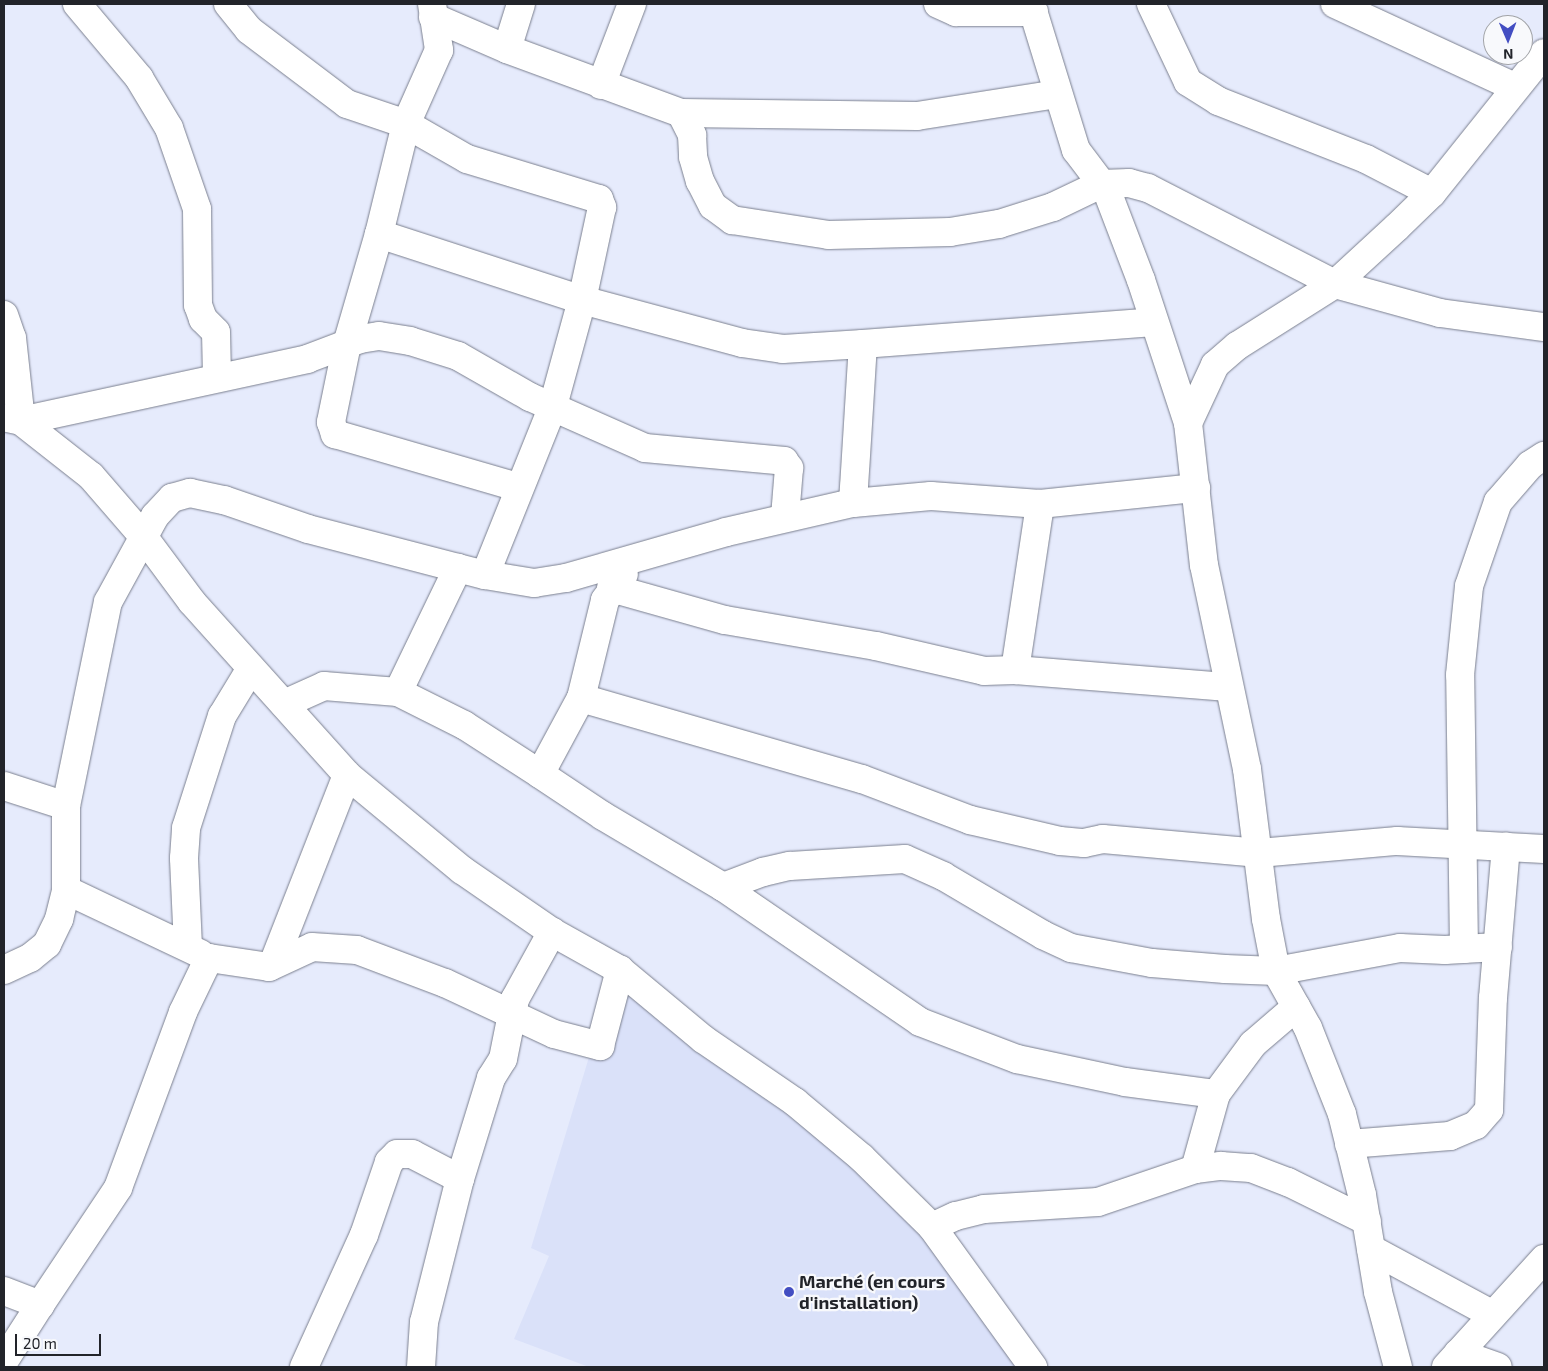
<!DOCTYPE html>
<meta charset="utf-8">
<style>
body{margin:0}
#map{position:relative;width:1548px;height:1371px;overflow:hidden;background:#e6ebfc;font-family:"Exo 2",sans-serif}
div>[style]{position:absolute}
.built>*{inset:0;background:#dae1f9}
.roads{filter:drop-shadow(0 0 1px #7a7f8e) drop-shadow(0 0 1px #7a7f8e)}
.street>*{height:28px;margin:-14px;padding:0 14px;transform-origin:14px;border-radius:14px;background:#fff}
.dots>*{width:14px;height:14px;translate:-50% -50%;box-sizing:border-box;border:2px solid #f8f9fc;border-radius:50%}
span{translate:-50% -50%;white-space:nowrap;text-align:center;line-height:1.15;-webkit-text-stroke:4.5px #f8f9fc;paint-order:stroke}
.poi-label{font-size:18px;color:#22242a;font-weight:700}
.left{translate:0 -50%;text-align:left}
.frame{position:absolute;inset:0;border:5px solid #22242a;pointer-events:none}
.north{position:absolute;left:1483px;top:15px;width:50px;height:50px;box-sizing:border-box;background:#f8f9fc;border:1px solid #a2a4a8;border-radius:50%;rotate:179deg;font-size:14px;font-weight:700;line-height:20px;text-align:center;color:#22242a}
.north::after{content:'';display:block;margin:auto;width:18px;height:22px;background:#434ec2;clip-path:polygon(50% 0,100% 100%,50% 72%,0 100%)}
.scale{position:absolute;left:15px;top:1334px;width:86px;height:22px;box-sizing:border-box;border:2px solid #22242a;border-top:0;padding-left:6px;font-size:15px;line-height:18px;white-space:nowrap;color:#22242a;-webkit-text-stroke:4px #f8f9fc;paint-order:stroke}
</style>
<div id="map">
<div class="built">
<i style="clip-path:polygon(617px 965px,800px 1098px,1037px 1367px,589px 1367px,514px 1339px,549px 1256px,531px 1248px)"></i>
</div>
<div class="roads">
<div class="street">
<i style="left:77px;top:4px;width:97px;rotate:50deg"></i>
<i style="left:139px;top:78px;width:58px;rotate:59deg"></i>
<i style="left:169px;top:128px;width:86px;rotate:70.9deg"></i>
<i style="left:197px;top:209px;width:96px;rotate:89.4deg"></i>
<i style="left:198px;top:305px;width:15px;rotate:70deg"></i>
<i style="left:203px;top:319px;width:18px;rotate:45deg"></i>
<i style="left:216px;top:332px;width:44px;rotate:88.7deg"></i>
<i style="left:228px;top:4px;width:33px;rotate:51deg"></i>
<i style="left:249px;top:30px;width:123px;rotate:37.1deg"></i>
<i style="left:347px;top:104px;width:62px;rotate:18.7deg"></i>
<i style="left:406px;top:124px;width:70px;rotate:29.8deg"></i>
<i style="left:467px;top:159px;width:138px;rotate:16.9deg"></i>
<i style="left:599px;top:199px;width:9px;rotate:69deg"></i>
<i style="left:602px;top:207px;width:95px;rotate:102.1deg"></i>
<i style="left:582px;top:300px;width:110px;rotate:105.3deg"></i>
<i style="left:553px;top:406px;width:182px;rotate:111.9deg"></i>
<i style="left:432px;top:4px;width:47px;rotate:81.3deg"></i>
<i style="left:439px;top:50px;width:81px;rotate:114deg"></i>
<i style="left:406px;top:124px;width:113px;rotate:103.8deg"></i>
<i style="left:379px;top:234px;width:115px;rotate:106.2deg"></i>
<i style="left:347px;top:344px;width:80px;rotate:101.6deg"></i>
<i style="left:331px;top:422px;width:13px;rotate:72deg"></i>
<i style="left:335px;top:434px;width:191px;rotate:16.2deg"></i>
<i style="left:938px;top:4px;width:20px;rotate:24deg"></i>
<i style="left:956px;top:12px;width:78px"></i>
<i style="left:1031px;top:4px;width:153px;rotate:72.9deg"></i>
<i style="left:1076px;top:150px;width:51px;rotate:52.9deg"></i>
<i style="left:1107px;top:191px;width:95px;rotate:69.1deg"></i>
<i style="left:1141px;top:280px;width:151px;rotate:71.8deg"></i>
<i style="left:1188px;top:423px;width:143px;rotate:83.6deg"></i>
<i style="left:1204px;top:565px;width:208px;rotate:78.1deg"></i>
<i style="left:1247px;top:769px;width:151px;rotate:82.8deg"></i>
<i style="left:1266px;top:919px;width:53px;rotate:79.1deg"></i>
<i style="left:1276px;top:971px;width:65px;rotate:60.7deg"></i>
<i style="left:1308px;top:1028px;width:92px;rotate:68.4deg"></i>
<i style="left:1342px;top:1114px;width:83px;rotate:76.1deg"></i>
<i style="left:1362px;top:1195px;width:98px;rotate:80.6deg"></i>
<i style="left:1378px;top:1292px;width:78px;rotate:75.1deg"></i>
<i style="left:1151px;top:4px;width:86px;rotate:64.6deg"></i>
<i style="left:1188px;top:82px;width:36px;rotate:32deg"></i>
<i style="left:1218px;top:101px;width:159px;rotate:21.4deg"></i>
<i style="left:1366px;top:159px;width:74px;rotate:27.3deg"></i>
<i style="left:1335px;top:4px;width:198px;rotate:24.8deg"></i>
<i style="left:433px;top:17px;width:81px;rotate:23.4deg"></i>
<i style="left:507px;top:49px;width:185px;rotate:20.2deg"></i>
<i style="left:681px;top:113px;width:236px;rotate:0.7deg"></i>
<i style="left:917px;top:116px;width:142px;rotate:-8.9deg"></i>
<i style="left:507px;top:49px;width:47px;rotate:-72.7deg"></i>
<i style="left:601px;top:85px;width:87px;rotate:-69.1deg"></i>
<i style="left:681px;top:113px;width:25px;rotate:63deg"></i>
<i style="left:692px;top:135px;width:22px;rotate:87deg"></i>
<i style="left:693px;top:157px;width:25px;rotate:74deg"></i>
<i style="left:700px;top:181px;width:28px;rotate:63deg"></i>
<i style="left:713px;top:206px;width:24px;rotate:36deg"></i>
<i style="left:732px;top:220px;width:98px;rotate:8.8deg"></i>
<i style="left:829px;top:235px;width:121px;rotate:-1.4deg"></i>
<i style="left:950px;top:232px;width:50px;rotate:-9.3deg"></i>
<i style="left:999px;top:224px;width:57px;rotate:-17.5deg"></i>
<i style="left:1053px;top:207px;width:53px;rotate:-25.6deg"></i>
<i style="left:1101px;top:184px;width:28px;rotate:-2deg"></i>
<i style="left:1129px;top:183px;width:20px;rotate:15deg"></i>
<i style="left:1148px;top:188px;width:210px;rotate:27.2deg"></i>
<i style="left:1335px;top:284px;width:109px;rotate:15.4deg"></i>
<i style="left:1440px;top:313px;width:105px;rotate:7.7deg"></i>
<i style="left:379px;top:234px;width:213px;rotate:18deg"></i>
<i style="left:582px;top:300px;width:166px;rotate:15deg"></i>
<i style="left:742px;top:343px;width:41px;rotate:8.3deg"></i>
<i style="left:783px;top:349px;width:80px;rotate:-3.6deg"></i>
<i style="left:4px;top:315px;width:24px;rotate:71deg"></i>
<i style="left:12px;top:338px;width:83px;rotate:83.8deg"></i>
<i style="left:21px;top:421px;width:89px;rotate:38.2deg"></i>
<i style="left:91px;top:476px;width:79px;rotate:49.1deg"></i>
<i style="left:143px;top:536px;width:82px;rotate:53.4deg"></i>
<i style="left:192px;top:602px;width:232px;rotate:48.1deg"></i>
<i style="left:347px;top:775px;width:149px;rotate:39.6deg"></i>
<i style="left:462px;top:870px;width:109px;rotate:34.6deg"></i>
<i style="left:552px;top:932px;width:78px;rotate:29.2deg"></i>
<i style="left:620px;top:970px;width:108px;rotate:39.7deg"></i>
<i style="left:703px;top:1039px;width:112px;rotate:34.4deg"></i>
<i style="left:795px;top:1102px;width:87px;rotate:39.9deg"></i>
<i style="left:862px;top:1158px;width:98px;rotate:44.6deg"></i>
<i style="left:932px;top:1227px;width:173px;rotate:54.2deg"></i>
<i style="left:8px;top:418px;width:13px;rotate:13deg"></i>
<i style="left:21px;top:421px;width:293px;rotate:-12.2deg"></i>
<i style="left:307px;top:359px;width:57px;rotate:-20.7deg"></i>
<i style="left:360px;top:339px;width:19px;rotate:-9deg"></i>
<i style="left:379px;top:336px;width:31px;rotate:9deg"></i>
<i style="left:410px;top:341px;width:50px;rotate:17.4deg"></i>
<i style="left:458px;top:356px;width:83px;rotate:29.7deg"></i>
<i style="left:530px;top:397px;width:126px;rotate:23.9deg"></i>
<i style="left:645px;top:448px;width:140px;rotate:5.3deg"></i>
<i style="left:784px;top:461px;width:9px;rotate:54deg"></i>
<i style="left:789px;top:468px;width:49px;rotate:94.7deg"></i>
<i style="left:1188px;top:423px;width:64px;rotate:-65deg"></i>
<i style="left:1215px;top:365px;width:29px;rotate:-41deg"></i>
<i style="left:1237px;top:346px;width:116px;rotate:-32.3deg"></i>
<i style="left:1335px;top:284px;width:84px;rotate:-42.6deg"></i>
<i style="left:1397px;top:227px;width:49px;rotate:-44.2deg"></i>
<i style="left:1432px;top:193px;width:179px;rotate:-51.3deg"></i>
<i style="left:853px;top:503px;width:159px;rotate:-86.4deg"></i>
<i style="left:863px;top:344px;width:291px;rotate:-4.3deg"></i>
<i style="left:611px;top:588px;width:118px;rotate:15.7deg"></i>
<i style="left:725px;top:620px;width:153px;rotate:9.8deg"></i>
<i style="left:876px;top:646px;width:111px;rotate:13deg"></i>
<i style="left:984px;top:671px;width:31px;rotate:-2deg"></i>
<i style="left:1015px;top:670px;width:214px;rotate:4.6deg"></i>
<i style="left:1015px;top:670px;width:168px;rotate:-81.4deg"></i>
<i style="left:398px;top:692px;width:138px;rotate:-64.2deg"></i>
<i style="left:581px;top:698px;width:101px;rotate:-76.2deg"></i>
<i style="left:605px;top:600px;width:32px;rotate:-54deg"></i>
<i style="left:284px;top:704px;width:44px;rotate:-24.2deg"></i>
<i style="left:324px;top:686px;width:74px;rotate:4.6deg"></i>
<i style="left:398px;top:692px;width:74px;rotate:26.6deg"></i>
<i style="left:464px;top:725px;width:90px;rotate:32.8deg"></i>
<i style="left:540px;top:774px;width:86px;rotate:-61.7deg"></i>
<i style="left:581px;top:698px;width:292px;rotate:16.1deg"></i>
<i style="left:862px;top:779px;width:116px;rotate:20.8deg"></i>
<i style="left:970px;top:820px;width:92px;rotate:13.1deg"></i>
<i style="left:1060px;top:841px;width:24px;rotate:5deg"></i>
<i style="left:1084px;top:843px;width:19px;rotate:-12deg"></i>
<i style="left:1103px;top:839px;width:157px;rotate:5.1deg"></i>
<i style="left:1259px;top:853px;width:139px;rotate:-5deg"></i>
<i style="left:1397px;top:841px;width:147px;rotate:3.1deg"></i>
<i style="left:540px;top:774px;width:76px;rotate:33.7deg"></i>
<i style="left:603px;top:816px;width:139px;rotate:30.6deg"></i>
<i style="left:723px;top:887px;width:239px;rotate:34.4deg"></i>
<i style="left:920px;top:1022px;width:104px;rotate:20.9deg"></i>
<i style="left:1017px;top:1059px;width:110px;rotate:12deg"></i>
<i style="left:1125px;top:1082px;width:92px;rotate:7.5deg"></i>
<i style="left:4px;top:786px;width:65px;rotate:17.9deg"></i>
<i style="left:723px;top:887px;width:43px;rotate:-20.6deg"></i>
<i style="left:763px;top:872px;width:28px;rotate:-13deg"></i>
<i style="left:790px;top:866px;width:115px;rotate:-3.5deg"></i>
<i style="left:905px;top:859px;width:42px;rotate:24.1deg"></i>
<i style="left:943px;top:876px;width:116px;rotate:30.5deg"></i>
<i style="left:1043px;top:935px;width:31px;rotate:25deg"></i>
<i style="left:1071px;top:948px;width:82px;rotate:10.5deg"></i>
<i style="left:1152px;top:963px;width:73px;rotate:4.7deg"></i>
<i style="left:1225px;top:969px;width:51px;rotate:2.2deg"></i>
<i style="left:1276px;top:971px;width:126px;rotate:-10.5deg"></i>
<i style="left:1400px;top:948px;width:45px;rotate:2.5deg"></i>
<i style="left:1445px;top:950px;width:53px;rotate:-3.2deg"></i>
<i style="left:66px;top:890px;width:149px;rotate:25.4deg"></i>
<i style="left:188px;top:947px;width:89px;rotate:-92.6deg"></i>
<i style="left:184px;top:858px;width:30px;rotate:-86deg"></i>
<i style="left:186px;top:828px;width:118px;rotate:-72.2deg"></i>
<i style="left:222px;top:716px;width:54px;rotate:-58.7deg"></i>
<i style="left:1464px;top:949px;width:274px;rotate:-90.8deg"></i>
<i style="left:1460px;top:675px;width:89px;rotate:-84.2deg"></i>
<i style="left:1469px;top:586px;width:89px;rotate:-71deg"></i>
<i style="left:1498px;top:502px;width:49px;rotate:-49.1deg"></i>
<i style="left:1530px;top:465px;width:17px;rotate:-33deg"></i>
<i style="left:273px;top:964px;width:203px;rotate:-68.6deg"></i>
<i style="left:4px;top:970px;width:29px;rotate:-25deg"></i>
<i style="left:30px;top:958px;width:22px;rotate:-39deg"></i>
<i style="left:47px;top:944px;width:28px;rotate:-64deg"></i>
<i style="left:59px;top:919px;width:30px;rotate:-76deg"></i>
<i style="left:66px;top:890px;width:84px;rotate:-90deg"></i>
<i style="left:66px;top:806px;width:208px;rotate:-78.4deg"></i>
<i style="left:108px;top:602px;width:98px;rotate:-61.3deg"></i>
<i style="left:155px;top:516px;width:25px;rotate:-47deg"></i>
<i style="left:172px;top:498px;width:19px;rotate:-16deg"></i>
<i style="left:190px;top:493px;width:35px;rotate:12deg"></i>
<i style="left:224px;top:500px;width:89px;rotate:19deg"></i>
<i style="left:308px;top:529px;width:183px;rotate:14.6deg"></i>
<i style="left:485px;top:575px;width:50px;rotate:9.3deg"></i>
<i style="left:534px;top:583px;width:32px;rotate:-9deg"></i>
<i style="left:566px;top:578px;width:166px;rotate:-16deg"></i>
<i style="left:726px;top:532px;width:130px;rotate:-12.9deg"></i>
<i style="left:853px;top:503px;width:78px;rotate:-5.1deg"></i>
<i style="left:931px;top:496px;width:109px;rotate:4.2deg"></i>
<i style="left:1040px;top:504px;width:157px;rotate:-5.9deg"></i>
<i style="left:1349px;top:1144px;width:101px;rotate:-4.5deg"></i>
<i style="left:1450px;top:1136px;width:28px;rotate:-23deg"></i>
<i style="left:1476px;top:1125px;width:20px;rotate:-49deg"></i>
<i style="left:1489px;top:1110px;width:112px;rotate:-88deg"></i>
<i style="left:1493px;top:998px;width:152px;rotate:-85.1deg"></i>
<i style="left:1195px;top:1169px;width:78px;rotate:-74.4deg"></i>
<i style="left:1216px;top:1094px;width:62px;rotate:-53.5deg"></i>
<i style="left:1253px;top:1044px;width:57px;rotate:-40.7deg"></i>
<i style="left:932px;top:1227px;width:26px;rotate:-25deg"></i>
<i style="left:956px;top:1216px;width:29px;rotate:-14deg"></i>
<i style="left:984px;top:1209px;width:114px;rotate:-3.5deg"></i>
<i style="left:1098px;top:1202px;width:102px;rotate:-18.8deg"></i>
<i style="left:1195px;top:1169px;width:26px;rotate:-7deg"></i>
<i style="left:1221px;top:1166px;width:30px;rotate:4deg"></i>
<i style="left:1251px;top:1168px;width:40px;rotate:21deg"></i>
<i style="left:1288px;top:1182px;width:88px;rotate:26.3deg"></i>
<i style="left:1371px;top:1249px;width:136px;rotate:28.4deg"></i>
<i style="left:4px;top:1291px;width:39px;rotate:21deg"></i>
<i style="left:40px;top:1305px;width:67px;rotate:122.7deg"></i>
<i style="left:40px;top:1305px;width:141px;rotate:-56.3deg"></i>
<i style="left:118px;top:1188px;width:188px;rotate:-69.7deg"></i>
<i style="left:183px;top:1012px;width:60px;rotate:-64.3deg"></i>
<i style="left:209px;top:958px;width:61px;rotate:8.5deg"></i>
<i style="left:269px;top:967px;width:47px;rotate:-24.9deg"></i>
<i style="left:312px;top:947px;width:45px;rotate:3.8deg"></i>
<i style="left:357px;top:950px;width:94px;rotate:20.6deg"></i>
<i style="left:445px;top:983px;width:120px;rotate:25.1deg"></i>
<i style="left:554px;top:1034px;width:48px;rotate:14.6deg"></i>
<i style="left:600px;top:1046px;width:79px;rotate:-75.3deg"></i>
<i style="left:1458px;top:1353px;width:42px;rotate:19.3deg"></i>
<i style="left:304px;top:1367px;width:145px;rotate:-65.6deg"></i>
<i style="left:364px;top:1235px;width:77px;rotate:-71.1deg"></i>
<i style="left:389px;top:1162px;width:11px;rotate:-45deg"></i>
<i style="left:397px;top:1154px;width:15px"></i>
<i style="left:412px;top:1154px;width:54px;rotate:27.5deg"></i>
<i style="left:421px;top:1367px;width:45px;rotate:-86.2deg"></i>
<i style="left:424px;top:1322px;width:147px;rotate:-75.9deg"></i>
<i style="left:460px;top:1179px;width:106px;rotate:-72.9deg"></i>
<i style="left:491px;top:1078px;width:22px;rotate:-58deg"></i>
<i style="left:503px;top:1059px;width:61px;rotate:-78.7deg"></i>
<i style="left:515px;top:999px;width:77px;rotate:-61.1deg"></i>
<i style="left:1446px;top:1367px;width:146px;rotate:-47.8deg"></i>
</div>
</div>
<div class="dots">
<i style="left:789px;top:1292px;background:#434ec2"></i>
</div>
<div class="poi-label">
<span class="left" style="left:799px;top:1292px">Marché (en cours<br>d'installation)</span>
</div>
<div class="frame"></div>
<div class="north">N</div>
<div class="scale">20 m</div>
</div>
